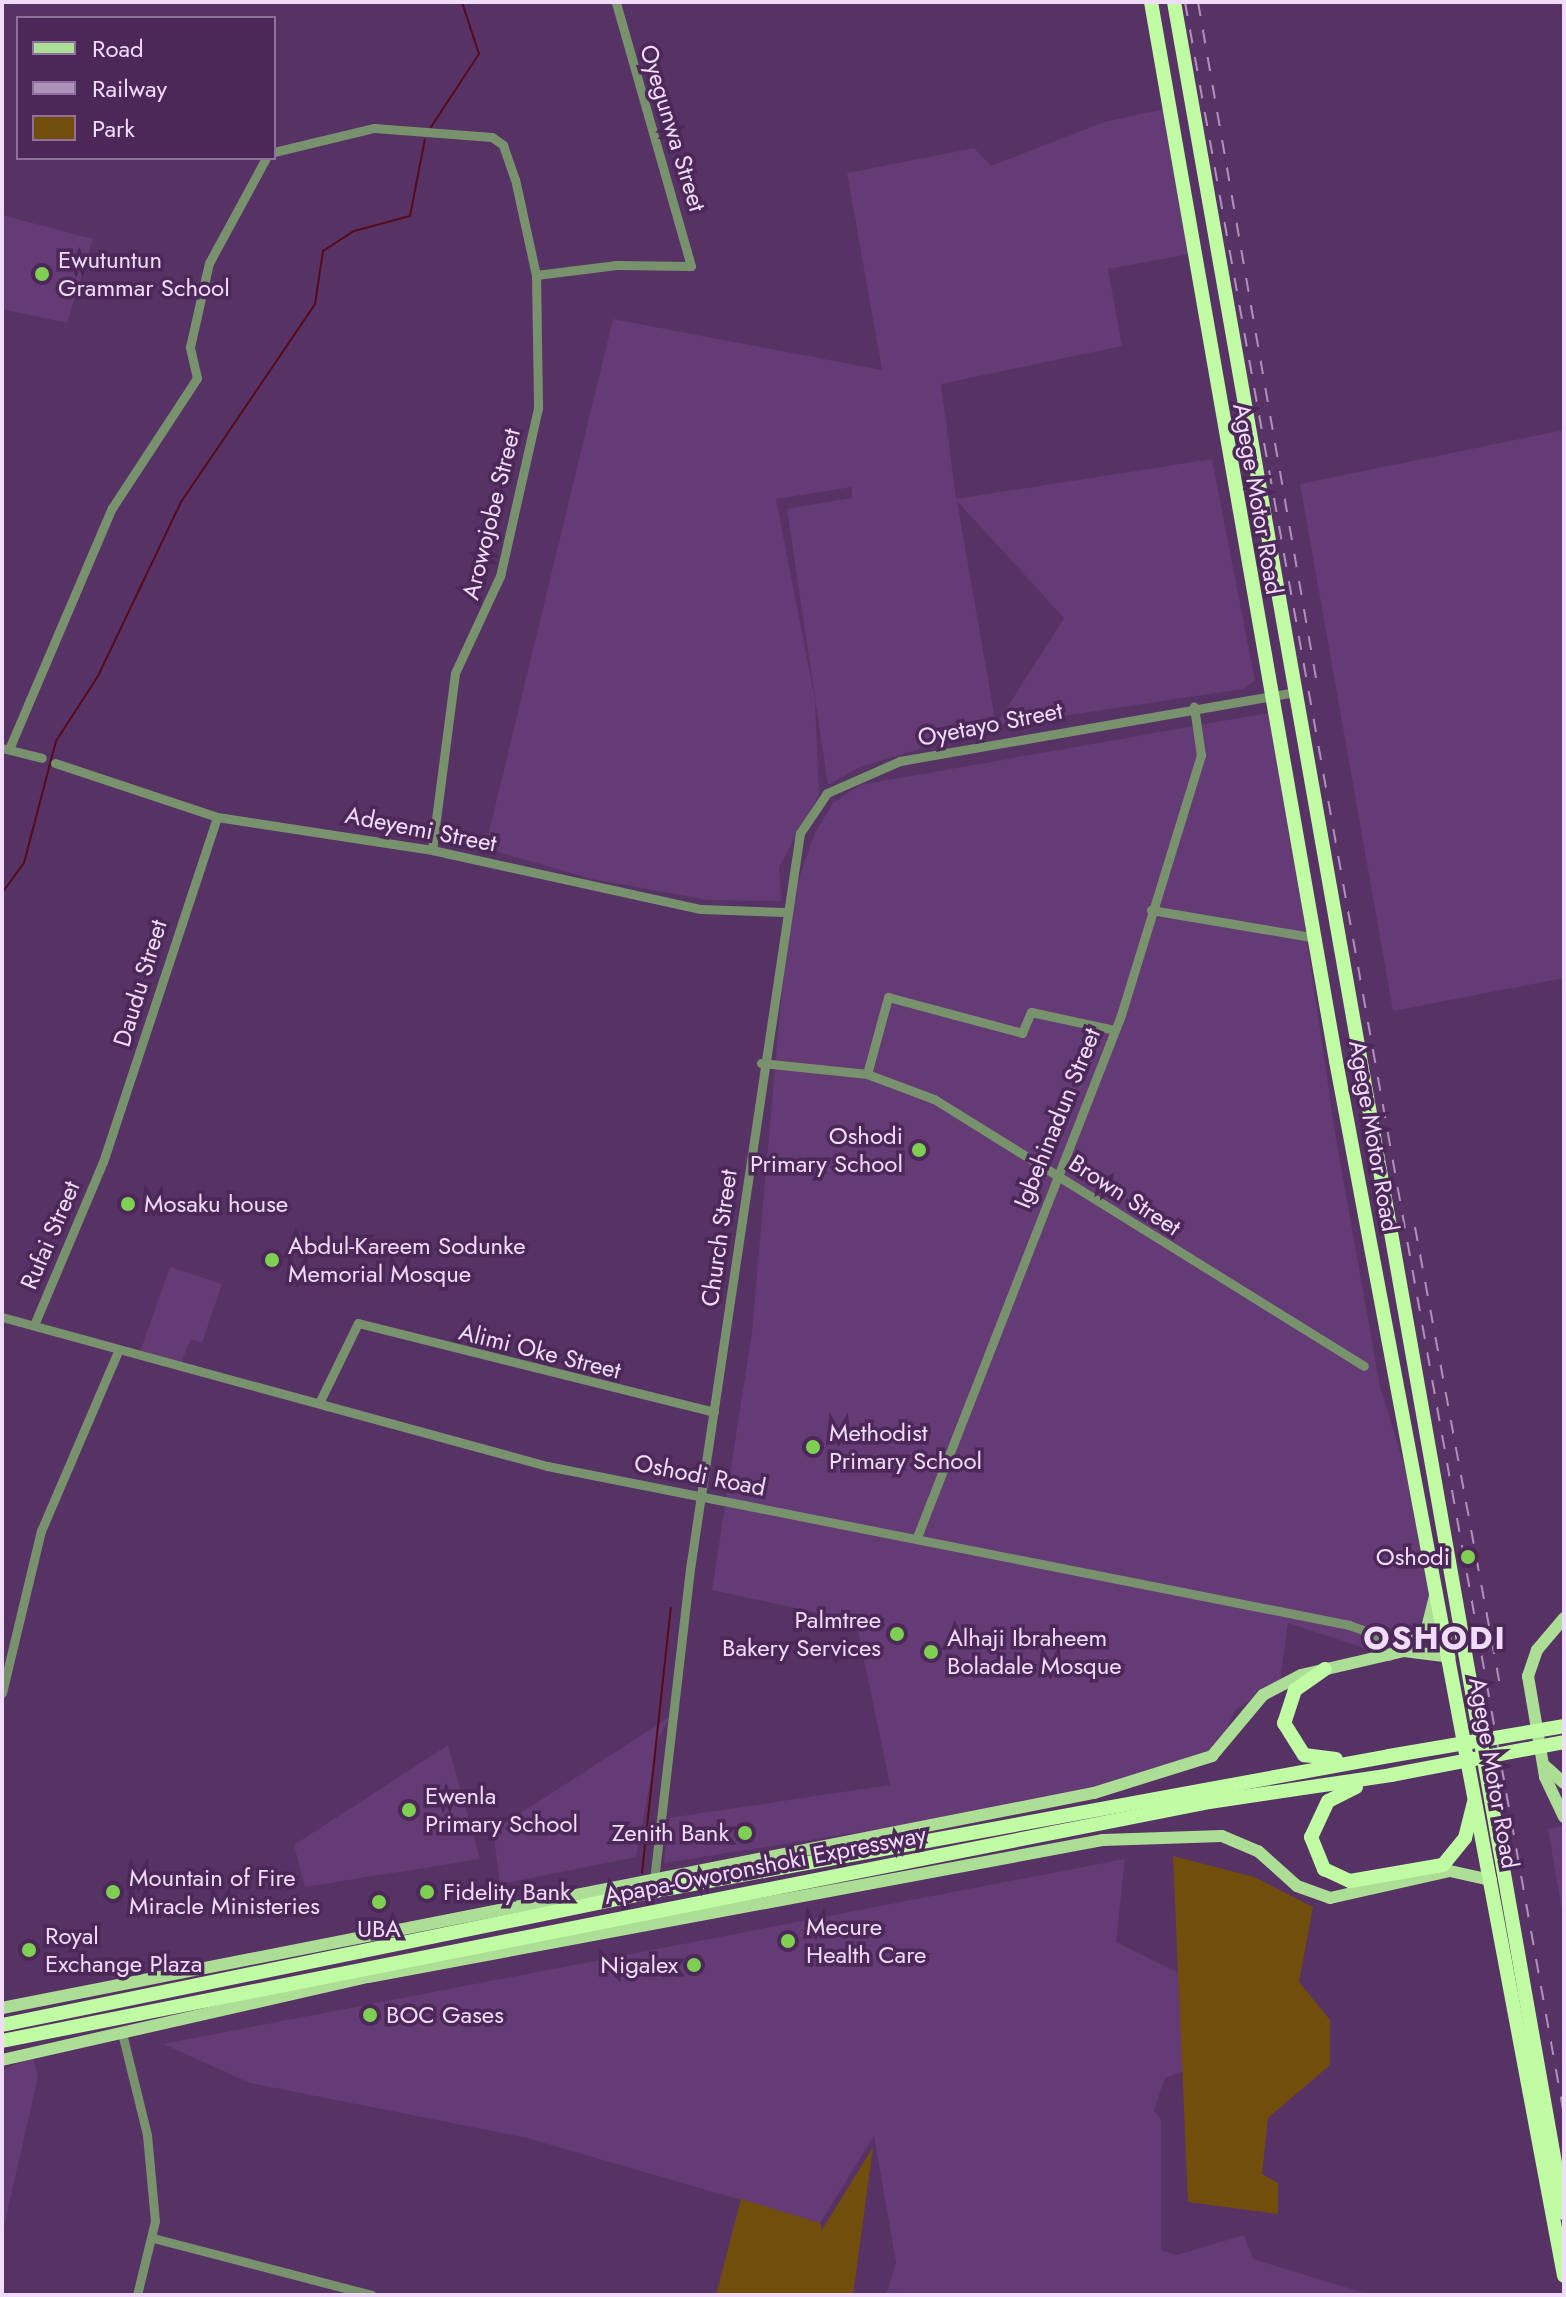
<!DOCTYPE html>
<style>
body{margin:0}
#map{position:relative;width:1566px;height:2297px;overflow:hidden;background:#573265;font-family:Jost,sans-serif}
div>[style]{position:absolute}
.built>*{inset:0;background:#643b74}
.green>*{inset:0;background:#724e0c}
.stream>*{height:2px;margin:-1px;padding:0 1px;transform-origin:1px;border-radius:1px;background:#550b1a}
.minor>*{height:9px;margin:-4.5px;padding:0 4.5px;transform-origin:4.5px;border-radius:4.5px;background:#79926e}
.major>*{height:12px;margin:-6px;padding:0 6px;transform-origin:6px;border-radius:6px;background:#acde95}
.highway>*{height:14px;margin:-7px;padding:0 7px;transform-origin:7px;border-radius:7px;background:#c0fca3}
.rail>*{height:2px;margin-top:-1px;transform-origin:0;background:repeating-linear-gradient(90deg,#ae91b9 0 14px,transparent 0 28px)}
.highway-bridge>*{height:14px;margin:-7px;padding:0 7px;transform-origin:7px;border-radius:7px;background:#c0fca3}
.dots>*{width:22px;height:22px;translate:-50% -50%;box-sizing:border-box;border:4px solid #4c2859;border-radius:50%}
span{translate:-50% -50%;white-space:nowrap;text-align:center;line-height:1.15;-webkit-text-stroke:7px #4c2859;paint-order:stroke}
.street-label{font-size:24px;color:#f2dcfb}
.poi-label{font-size:24px;color:#f2dcfb}
.left{translate:0 -50%;text-align:left}
.right{translate:-100% -50%;text-align:right}
.district-label{font-size:32px;color:#f2dcfb;font-weight:700;letter-spacing:2px}
.frame{position:absolute;inset:0;border:4px solid #f2dcfb;pointer-events:none}
.legend{position:absolute;left:16px;top:16px;width:260px;height:144px;box-sizing:border-box;background:#4c2859;border:2px solid #8e709a;margin:0;padding:10px 14px;list-style:none;font-size:24px;color:#f2dcfb}
.legend li{display:flex;align-items:center;gap:16px;height:40px}
.legend b{width:40px;border:2px solid #8e709a}
</style>
<div id="map">
<div class="built">
<i style="clip-path:polygon(evenodd,1169px 108px,1190px 254px,1108px 269px,1122px 346px,941px 384px,956px 499px,1212px 459px,1255px 681px,1243px 689px,996px 726px,860px 767px,828px 785px,787px 509px,852px 498px,852px 487px,776px 499px,815px 700px,819px 794px,779px 867px,781px 901px,708px 900px,592px 879px,485px 848px,613px 319px,882px 370px,847px 173px,974px 148px,991px 166px,1104px 122px,1169px 108px,957px 501px,1064px 618px,996px 725px,957px 501px)"></i>
<i style="clip-path:polygon(2px 215px,93px 239px,67px 323px,2px 309px)"></i>
<i style="clip-path:polygon(1564px 430px,1564px 978px,1393px 1011px,1300px 484px)"></i>
<i style="clip-path:polygon(1274px 712px,1335px 1133px,1380px 1386px,1442px 1590px,1397px 1659px,1288px 1623px,1280px 1681px,1235px 1710px,1216px 1755px,1148px 1778px,969px 1815px,664px 1863px,669px 1818px,890px 1785px,856px 1621px,712px 1590px,752px 1332px,789px 906px,815px 833px,833px 803px,860px 785px)"></i>
<i style="clip-path:polygon(170px 1267px,222px 1284px,202px 1343px,191px 1339px,181px 1363px,139px 1355px)"></i>
<i style="clip-path:polygon(671px 1716px,659px 1737px,636px 1857px,500px 1884px,493px 1831px)"></i>
<i style="clip-path:polygon(448px 1745px,480px 1859px,305px 1887px,294px 1845px)"></i>
<i style="clip-path:polygon(1564px 1826px,1564px 1923px,1548px 1829px)"></i>
<i style="clip-path:polygon(1125px 1859px,1116px 1942px,1191px 1979px,1186px 2070px,1165px 2078px,1154px 2110px,1161px 2120px,1161px 2250px,1177px 2255px,1244px 2235px,1253px 2259px,1371px 2295px,886px 2295px,896px 2263px,874px 2136px,820px 2223px,527px 2138px,250px 2083px,163px 2044px)"></i>
<i style="clip-path:polygon(33px 2057px,38px 2077px,2px 2235px,2px 2070px)"></i>
</div>
<div class="green">
<i style="clip-path:polygon(1173px 1856px,1254px 1877px,1313px 1907px,1299px 1982px,1330px 2020px,1330px 2065px,1268px 2118px,1262px 2174px,1278px 2183px,1278px 2214px,1188px 2202px)"></i>
<i style="clip-path:polygon(873px 2147px,853px 2295px,716px 2295px,741px 2199px,820px 2223px,822px 2230px)"></i>
</div>
<div class="stream">
<i style="left:431px;top:127px;width:87px;rotate:-56.7deg"></i>
<i style="left:479px;top:54px;width:55px;rotate:-108.1deg"></i>
<i style="left:2px;top:893px;width:37px;rotate:-54deg"></i>
<i style="left:24px;top:863px;width:126px;rotate:-75.3deg"></i>
<i style="left:56px;top:741px;width:77px;rotate:-57.1deg"></i>
<i style="left:98px;top:676px;width:193px;rotate:-64.5deg"></i>
<i style="left:181px;top:502px;width:239px;rotate:-55.9deg"></i>
<i style="left:315px;top:304px;width:54px;rotate:-81.4deg"></i>
<i style="left:323px;top:251px;width:37px;rotate:-33deg"></i>
<i style="left:354px;top:231px;width:58px;rotate:-15deg"></i>
<i style="left:410px;top:216px;width:78px;rotate:-79deg"></i>
<i style="left:642px;top:1873px;width:267px;rotate:-83.8deg"></i>
</div>
<div class="minor">
<i style="left:274px;top:152px;width:103px;rotate:-13.5deg"></i>
<i style="left:374px;top:128px;width:118px;rotate:4.4deg"></i>
<i style="left:492px;top:137px;width:14px;rotate:36deg"></i>
<i style="left:503px;top:145px;width:36px;rotate:71deg"></i>
<i style="left:515px;top:179px;width:98px;rotate:77.7deg"></i>
<i style="left:536px;top:275px;width:133px;rotate:89.1deg"></i>
<i style="left:538px;top:408px;width:172px;rotate:102.7deg"></i>
<i style="left:500px;top:576px;width:107px;rotate:114.9deg"></i>
<i style="left:455px;top:673px;width:178px;rotate:97.4deg"></i>
<i style="left:536px;top:275px;width:81px;rotate:-7.1deg"></i>
<i style="left:616px;top:265px;width:75px;rotate:0.8deg"></i>
<i style="left:691px;top:266px;width:274px;rotate:-105.9deg"></i>
<i style="left:2px;top:748px;width:41px;rotate:14deg"></i>
<i style="left:9px;top:749px;width:262px;rotate:-66.9deg"></i>
<i style="left:112px;top:508px;width:155px;rotate:-56.8deg"></i>
<i style="left:197px;top:378px;width:32px;rotate:-103deg"></i>
<i style="left:190px;top:347px;width:86px;rotate:-77.3deg"></i>
<i style="left:209px;top:263px;width:119px;rotate:-61.5deg"></i>
<i style="left:55px;top:763px;width:171px;rotate:18.4deg"></i>
<i style="left:217px;top:817px;width:218px;rotate:8.7deg"></i>
<i style="left:432px;top:850px;width:275px;rotate:12.4deg"></i>
<i style="left:701px;top:909px;width:83px;rotate:2.1deg"></i>
<i style="left:1151px;top:910px;width:168px;rotate:9.6deg"></i>
<i style="left:761px;top:1063px;width:107px;rotate:5.9deg"></i>
<i style="left:867px;top:1074px;width:72px;rotate:20.5deg"></i>
<i style="left:934px;top:1099px;width:506px;rotate:31.84deg"></i>
<i style="left:867px;top:1074px;width:80px;rotate:-74.7deg"></i>
<i style="left:888px;top:997px;width:139px;rotate:15deg"></i>
<i style="left:1022px;top:1033px;width:23px;rotate:-67deg"></i>
<i style="left:1031px;top:1012px;width:86px;rotate:12.1deg"></i>
<i style="left:2px;top:1317px;width:565px;rotate:15.29deg"></i>
<i style="left:547px;top:1466px;width:818px;rotate:11.21deg"></i>
<i style="left:1349px;top:1625px;width:20px;rotate:20deg"></i>
<i style="left:1368px;top:1632px;width:32px;rotate:49deg"></i>
<i style="left:34px;top:1325px;width:177px;rotate:-67.1deg"></i>
<i style="left:103px;top:1162px;width:363px;rotate:-71.7deg"></i>
<i style="left:319px;top:1403px;width:89px;rotate:-64deg"></i>
<i style="left:358px;top:1323px;width:367px;rotate:14deg"></i>
<i style="left:917px;top:1537px;width:560px;rotate:-68.65deg"></i>
<i style="left:1121px;top:1015px;width:272px;rotate:-72.9deg"></i>
<i style="left:1201px;top:755px;width:49px;rotate:-98.3deg"></i>
<i style="left:2px;top:1693px;width:167px;rotate:-76.5deg"></i>
<i style="left:41px;top:1531px;width:196px;rotate:-66.8deg"></i>
<i style="left:654px;top:1880px;width:313px;rotate:-83.4deg"></i>
<i style="left:690px;top:1569px;width:744px;rotate:-81.5deg"></i>
<i style="left:800px;top:833px;width:48px;rotate:-56deg"></i>
<i style="left:827px;top:793px;width:80px;rotate:-23.7deg"></i>
<i style="left:900px;top:761px;width:400px;rotate:-9.9deg"></i>
<i style="left:122px;top:2033px;width:105px;rotate:76.2deg"></i>
<i style="left:147px;top:2135px;width:86px;rotate:84.7deg"></i>
<i style="left:155px;top:2221px;width:76px;rotate:103.7deg"></i>
<i style="left:153px;top:2238px;width:226px;rotate:14.6deg"></i>
</div>
<div class="major">
<i style="left:1564px;top:1618px;width:42px;rotate:130.2deg"></i>
<i style="left:1537px;top:1650px;width:28px;rotate:109deg"></i>
<i style="left:1528px;top:1676px;width:102px;rotate:80.4deg"></i>
<i style="left:1545px;top:1777px;width:44px;rotate:64.6deg"></i>
<i style="left:1404px;top:1651px;width:33px;rotate:-45deg"></i>
<i style="left:1427px;top:1628px;width:33px;rotate:-76deg"></i>
<i style="left:1545px;top:1766px;width:25px;rotate:42deg"></i>
<i style="left:2px;top:2008px;width:1113px;rotate:-11.14deg"></i>
<i style="left:1094px;top:1793px;width:124px;rotate:-17.4deg"></i>
<i style="left:1212px;top:1756px;width:80px;rotate:-50.1deg"></i>
<i style="left:1263px;top:1695px;width:43px;rotate:-27.8deg"></i>
<i style="left:1301px;top:1675px;width:106px;rotate:-13.1deg"></i>
<i style="left:1404px;top:1651px;width:46px;rotate:7.4deg"></i>
<i style="left:2px;top:2060px;width:375px;rotate:-12.8deg"></i>
<i style="left:368px;top:1977px;width:748px;rotate:-10.56deg"></i>
<i style="left:1103px;top:1840px;width:119px;rotate:-1.9deg"></i>
<i style="left:1222px;top:1836px;width:39px;rotate:23deg"></i>
<i style="left:1258px;top:1851px;width:52px;rotate:41.9deg"></i>
<i style="left:1297px;top:1886px;width:35px;rotate:20deg"></i>
<i style="left:1330px;top:1898px;width:123px;rotate:-12.7deg"></i>
<i style="left:1450px;top:1871px;width:42px;rotate:12.4deg"></i>
</div>
<div class="highway">
<i style="left:1151px;top:2px;width:1075px;rotate:80.09deg"></i>
<i style="left:1336px;top:1061px;width:1236px;rotate:79.37deg"></i>
<i style="left:1174px;top:2px;width:2245px;rotate:80deg"></i>
<i style="left:1325px;top:1669px;width:37px;rotate:145deg"></i>
<i style="left:1295px;top:1690px;width:35px;rotate:108deg"></i>
<i style="left:1284px;top:1723px;width:38px;rotate:58deg"></i>
<i style="left:1304px;top:1755px;width:32px;rotate:7deg"></i>
<i style="left:1356px;top:1787px;width:31px;rotate:153deg"></i>
<i style="left:1328px;top:1801px;width:40px;rotate:115deg"></i>
<i style="left:1311px;top:1837px;width:35px;rotate:68deg"></i>
<i style="left:1324px;top:1869px;width:29px;rotate:25deg"></i>
<i style="left:1350px;top:1881px;width:94px;rotate:-9.8deg"></i>
<i style="left:1443px;top:1865px;width:35px;rotate:-51deg"></i>
<i style="left:1465px;top:1838px;width:36px;rotate:-76deg"></i>
<i style="left:2px;top:2025px;width:678px;rotate:-11.58deg"></i>
<i style="left:666px;top:1889px;width:735px;rotate:-10.42deg"></i>
<i style="left:2px;top:2041px;width:1230px;rotate:-11.2deg"></i>
<i style="left:1209px;top:1802px;width:184px;rotate:-8.4deg"></i>
</div>
<div class="rail">
<i style="left:1185px;top:2px;width:2146px;rotate:79.83deg"></i>
<i style="left:1198px;top:2px;width:692px;rotate:80.1deg"></i>
<i style="left:1415px;top:1227px;width:468px;rotate:79.5deg"></i>
</div>
<div class="highway-bridge">
<i style="left:1389px;top:1756px;width:178px;rotate:-9.7deg"></i>
<i style="left:1391px;top:1775px;width:176px;rotate:-10.8deg"></i>
</div>
<div class="dots">
<i style="left:42px;top:274px;background:#7fd052"></i>
<i style="left:919px;top:1150px;background:#7fd052"></i>
<i style="left:128px;top:1204px;background:#7fd052"></i>
<i style="left:272px;top:1260px;background:#7fd052"></i>
<i style="left:813px;top:1447px;background:#7fd052"></i>
<i style="left:1468px;top:1557px;background:#7fd052"></i>
<i style="left:897px;top:1634px;background:#7fd052"></i>
<i style="left:931px;top:1652px;background:#7fd052"></i>
<i style="left:409px;top:1810px;background:#7fd052"></i>
<i style="left:745px;top:1833px;background:#7fd052"></i>
<i style="left:113px;top:1892px;background:#7fd052"></i>
<i style="left:427px;top:1892px;background:#7fd052"></i>
<i style="left:379px;top:1902px;background:#7fd052"></i>
<i style="left:788px;top:1941px;background:#7fd052"></i>
<i style="left:29px;top:1950px;background:#7fd052"></i>
<i style="left:694px;top:1965px;background:#7fd052"></i>
<i style="left:370px;top:2015px;background:#7fd052"></i>
</div>
<div class="street-label">
<span style="left:673px;top:128px;rotate:73deg">Oyegunwa Street</span>
<span style="left:1258px;top:499px;rotate:80deg">Agege Motor Road</span>
<span style="left:491px;top:514px;rotate:-76deg">Arowojobe Street</span>
<span style="left:990px;top:724px;rotate:-11deg">Oyetayo Street</span>
<span style="left:421px;top:829px;rotate:11deg">Adeyemi Street</span>
<span style="left:140px;top:983px;rotate:-73deg">Daudu Street</span>
<span style="left:1057px;top:1118px;rotate:-68deg">Igbehinadun Street</span>
<span style="left:1374px;top:1136px;rotate:80deg">Agege Motor Road</span>
<span style="left:1125px;top:1195px;rotate:33deg">Brown Street</span>
<span style="left:50px;top:1235px;rotate:-67deg">Rufai Street</span>
<span style="left:719px;top:1238px;rotate:-82deg">Church Street</span>
<span style="left:540px;top:1351px;rotate:14deg">Alimi Oke Street</span>
<span style="left:700px;top:1475px;rotate:11deg">Oshodi Road</span>
<span style="left:1494px;top:1773px;rotate:80deg">Agege Motor Road</span>
<span style="left:765px;top:1865px;rotate:-11deg">Apapa-Oworonshoki Expressway</span>
</div>
<div class="poi-label">
<span class="left" style="left:58px;top:274px">Ewutuntun<br>Grammar School</span>
<span class="right" style="left:903px;top:1150px">Oshodi<br>Primary School</span>
<span class="left" style="left:144px;top:1204px">Mosaku house</span>
<span class="left" style="left:288px;top:1260px">Abdul-Kareem Sodunke<br>Memorial Mosque</span>
<span class="left" style="left:829px;top:1447px">Methodist<br>Primary School</span>
<span class="right" style="left:1450px;top:1557px">Oshodi</span>
<span class="right" style="left:881px;top:1634px">Palmtree<br>Bakery Services</span>
<span class="left" style="left:947px;top:1652px">Alhaji Ibraheem<br>Boladale Mosque</span>
<span class="left" style="left:425px;top:1810px">Ewenla<br>Primary School</span>
<span class="right" style="left:729px;top:1833px">Zenith Bank</span>
<span class="left" style="left:129px;top:1892px">Mountain of Fire<br>Miracle Ministeries</span>
<span class="left" style="left:443px;top:1892px">Fidelity Bank</span>
<span class="left" style="left:806px;top:1941px">Mecure<br>Health Care</span>
<span style="left:379px;top:1929px">UBA</span>
<span class="left" style="left:45px;top:1950px">Royal<br>Exchange Plaza</span>
<span class="right" style="left:678px;top:1965px">Nigalex</span>
<span class="left" style="left:386px;top:2015px">BOC Gases</span>
</div>
<div class="district-label">
<span style="left:1435px;top:1638px">OSHODI</span>
</div>
<div class="frame"></div>
<ul class="legend">
<li><b style="height:10px;background:#acde95"></b>Road</li>
<li><b style="height:10px;background:#ae91b9"></b>Railway</li>
<li><b style="height:22px;background:#724e0c"></b>Park</li>
</ul>
</div>
